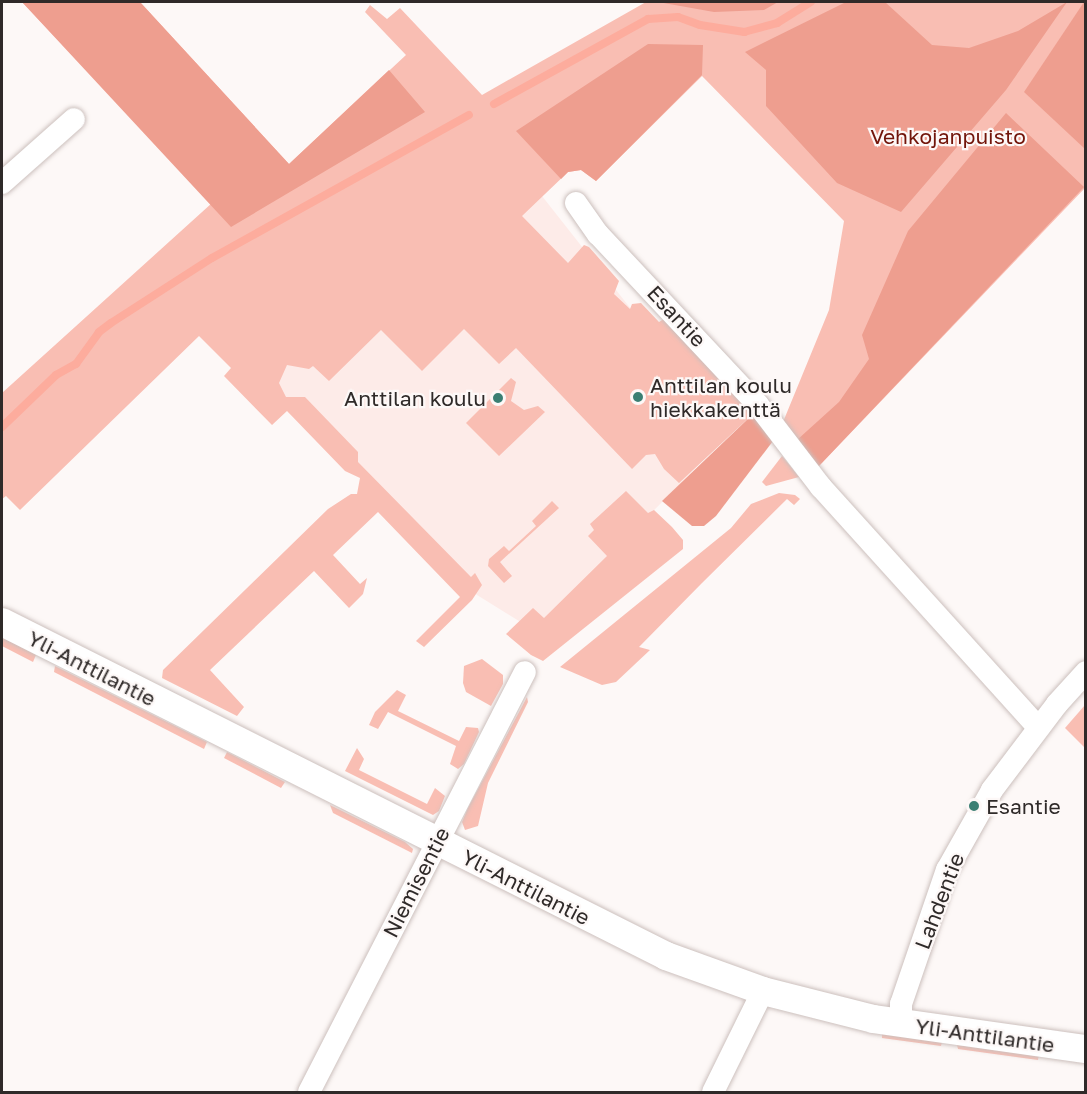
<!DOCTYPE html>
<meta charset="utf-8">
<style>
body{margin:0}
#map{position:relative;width:1087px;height:1094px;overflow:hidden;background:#fdf8f7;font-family:"Golos Text",sans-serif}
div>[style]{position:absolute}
.built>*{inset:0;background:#fdebe8}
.green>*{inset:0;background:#f9beb3}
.forest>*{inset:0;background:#ee9e8f}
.stream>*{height:8px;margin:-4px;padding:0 4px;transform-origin:4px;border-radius:4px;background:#fdac9d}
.roads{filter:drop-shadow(0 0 2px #ccc0bd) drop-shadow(0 0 2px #ccc0bd)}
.minor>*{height:22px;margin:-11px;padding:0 11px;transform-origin:11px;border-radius:11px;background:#fff}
.tertiary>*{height:28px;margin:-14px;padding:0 14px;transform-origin:14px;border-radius:14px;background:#fff}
.dots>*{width:16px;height:16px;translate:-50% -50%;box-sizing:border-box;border:3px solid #fdf8f7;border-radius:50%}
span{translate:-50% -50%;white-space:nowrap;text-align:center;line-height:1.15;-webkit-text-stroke:4.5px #fdf8f7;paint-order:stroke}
.park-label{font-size:21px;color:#72150a}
.street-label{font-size:21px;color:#2f2a29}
.poi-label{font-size:21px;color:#2f2a29}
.left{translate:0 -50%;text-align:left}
.right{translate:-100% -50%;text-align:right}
.frame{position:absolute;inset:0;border:3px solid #2f2a29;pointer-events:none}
</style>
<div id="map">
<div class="built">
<i style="clip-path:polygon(490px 138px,542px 196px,631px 309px,738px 425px,532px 634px,519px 621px,477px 595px,256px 370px)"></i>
</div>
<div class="green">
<i style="clip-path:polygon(22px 2px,140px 2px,289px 164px,406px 55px,365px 12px,370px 5px,387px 19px,400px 8px,482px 95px,646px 2px,1085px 2px,1085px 188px,818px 467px,783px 422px,829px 310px,844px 221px,702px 76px,596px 181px,581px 170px,568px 172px,522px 216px,568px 263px,584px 245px,589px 247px,619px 281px,614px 294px,630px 309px,632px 304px,641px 303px,659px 322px,667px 317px,752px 415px,679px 483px,664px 469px,655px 454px,646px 455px,632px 469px,516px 348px,499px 364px,464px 329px,422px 371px,381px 330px,329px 381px,313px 366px,309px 369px,287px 365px,279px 383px,286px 397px,305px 397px,358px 452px,358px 462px,471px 577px,475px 573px,482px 585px,472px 600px,424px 647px,416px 641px,460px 597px,378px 512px,333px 555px,360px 584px,367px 578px,363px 594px,349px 608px,314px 571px,210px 670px,244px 707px,237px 716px,162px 678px,163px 670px,328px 509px,351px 494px,357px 494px,360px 478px,345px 471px,287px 411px,272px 425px,224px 376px,231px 368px,199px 336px,20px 510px,6px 496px,2px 499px,2px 393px,212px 203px)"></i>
<i style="clip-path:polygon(511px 378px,516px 382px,511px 401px,524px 410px,538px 406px,545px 412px,499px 456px,466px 423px)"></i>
<i style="clip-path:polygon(782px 456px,799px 477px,766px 486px,762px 482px)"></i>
<i style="clip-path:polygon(626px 491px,648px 513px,654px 510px,672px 527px,683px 540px,683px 549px,543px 661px,531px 655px,506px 634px,533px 608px,544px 618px,607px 556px,588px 536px,594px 530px,590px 524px)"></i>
<i style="clip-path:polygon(779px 493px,795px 495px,800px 499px,794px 505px,787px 499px,702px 583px,639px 647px,650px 650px,616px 682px,602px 685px,560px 667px,731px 528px,751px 504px)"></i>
<i style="clip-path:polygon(552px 501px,559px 508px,500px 562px,512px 576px,504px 583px,488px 566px,489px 559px,504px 546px,509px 551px,536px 526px,532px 521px)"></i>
<i style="clip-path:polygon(2px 637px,36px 655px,33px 662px,2px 646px)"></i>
<i style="clip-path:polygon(482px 659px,503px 675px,503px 684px,491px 706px,466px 692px,463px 683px,464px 666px)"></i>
<i style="clip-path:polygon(55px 666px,207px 742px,204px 749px,54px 672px)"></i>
<i style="clip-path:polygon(397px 690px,406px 695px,398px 711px,459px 741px,466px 727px,478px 728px,479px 732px,464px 764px,458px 769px,450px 764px,456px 746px,388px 712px,378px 729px,369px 725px,375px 712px)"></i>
<i style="clip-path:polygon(527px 697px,528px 702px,488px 783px,478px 826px,465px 830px,462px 822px,468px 808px)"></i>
<i style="clip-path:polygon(1085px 705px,1085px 748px,1065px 728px)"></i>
<i style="clip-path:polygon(357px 748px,364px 759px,359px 770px,427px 804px,435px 788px,445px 796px,439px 811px,433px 815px,345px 771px)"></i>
<i style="clip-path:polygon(227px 752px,285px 782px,281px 788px,224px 758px)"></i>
<i style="clip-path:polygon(330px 805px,405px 842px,413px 849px,412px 853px,333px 813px)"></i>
<i style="clip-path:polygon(882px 1033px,942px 1042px,941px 1046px,882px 1038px)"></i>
<i style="clip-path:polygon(957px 1045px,1039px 1055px,1038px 1060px,958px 1049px)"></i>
</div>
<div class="forest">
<i style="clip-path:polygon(22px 2px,140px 2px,289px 164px,389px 70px,425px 112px,231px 227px)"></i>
<i style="clip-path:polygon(658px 2px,778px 2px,764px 10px,714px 12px)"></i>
<i style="clip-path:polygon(846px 2px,885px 2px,932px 45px,969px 48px,1018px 31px,1067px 2px,1006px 90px,901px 212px,837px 183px,766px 106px,766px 70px,745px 52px)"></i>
<i style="clip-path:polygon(1084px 2px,1086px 2px,1085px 149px,1024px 92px)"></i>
<i style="clip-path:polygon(648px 44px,703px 45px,702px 75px,596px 181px,581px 170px,568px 172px,561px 179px,516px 131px)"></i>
<i style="clip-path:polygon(1006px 113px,1084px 187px,818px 467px,797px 440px,839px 402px,869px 359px,862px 335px,908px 231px)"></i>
<i style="clip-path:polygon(752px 415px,773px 441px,716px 516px,704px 526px,692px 526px,662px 501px)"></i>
</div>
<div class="stream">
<i style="left:494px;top:104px;width:176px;rotate:-28.9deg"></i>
<i style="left:648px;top:19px;width:30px;rotate:-4deg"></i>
<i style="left:678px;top:17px;width:23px;rotate:20deg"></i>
<i style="left:700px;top:25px;width:45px;rotate:9deg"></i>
<i style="left:744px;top:32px;width:34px;rotate:-15deg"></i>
<i style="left:777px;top:23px;width:40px;rotate:-32deg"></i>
<i style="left:2px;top:427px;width:75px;rotate:-43.9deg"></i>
<i style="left:56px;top:375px;width:23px;rotate:-29deg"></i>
<i style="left:76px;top:364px;width:39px;rotate:-54deg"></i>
<i style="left:99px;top:332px;width:15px;rotate:-37deg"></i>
<i style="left:111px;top:323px;width:120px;rotate:-32.8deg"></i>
<i style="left:212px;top:258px;width:294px;rotate:-29.1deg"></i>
</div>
<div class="roads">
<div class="minor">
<i style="left:2px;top:183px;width:96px;rotate:-41.6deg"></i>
<i style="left:576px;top:203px;width:38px;rotate:55deg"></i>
<i style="left:598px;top:234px;width:234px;rotate:46.9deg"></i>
<i style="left:758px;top:405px;width:103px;rotate:52.5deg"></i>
<i style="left:821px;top:487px;width:324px;rotate:47.9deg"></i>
<i style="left:901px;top:1023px;width:19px;rotate:-90deg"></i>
<i style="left:901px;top:1004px;width:142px;rotate:-71.1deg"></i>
<i style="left:947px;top:870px;width:92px;rotate:-60.6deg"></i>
<i style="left:992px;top:790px;width:108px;rotate:-52.9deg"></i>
<i style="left:1057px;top:704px;width:43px;rotate:-47.8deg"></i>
<i style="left:309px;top:1092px;width:472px;rotate:-62.8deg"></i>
<i style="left:713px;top:1092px;width:113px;rotate:-63.7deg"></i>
</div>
<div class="tertiary">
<i style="left:2px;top:622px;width:743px;rotate:26.7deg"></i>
<i style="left:666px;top:956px;width:103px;rotate:19.8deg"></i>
<i style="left:763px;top:991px;width:114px;rotate:14.2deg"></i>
<i style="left:874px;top:1019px;width:214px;rotate:8.1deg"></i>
</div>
</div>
<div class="dots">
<i style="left:638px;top:397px;background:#3b7f73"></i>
<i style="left:498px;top:398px;background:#3b7f73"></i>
<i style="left:974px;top:806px;background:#3b7f73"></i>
</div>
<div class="park-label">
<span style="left:948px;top:136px">Vehkojanpuisto</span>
</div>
<div class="street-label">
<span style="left:677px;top:316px;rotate:47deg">Esantie</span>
<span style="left:92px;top:668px;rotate:27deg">Yli-Anttilantie</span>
<span style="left:416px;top:882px;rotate:-63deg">Niemisentie</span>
<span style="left:526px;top:887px;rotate:27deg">Yli-Anttilantie</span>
<span style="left:939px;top:901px;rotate:-69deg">Lahdentie</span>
<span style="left:985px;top:1035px;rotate:8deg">Yli-Anttilantie</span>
</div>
<div class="poi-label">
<span class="left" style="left:650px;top:397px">Anttilan koulu<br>hiekkakenttä</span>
<span class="right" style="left:486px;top:398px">Anttilan koulu</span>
<span class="left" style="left:986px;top:806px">Esantie</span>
</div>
<div class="frame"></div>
</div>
